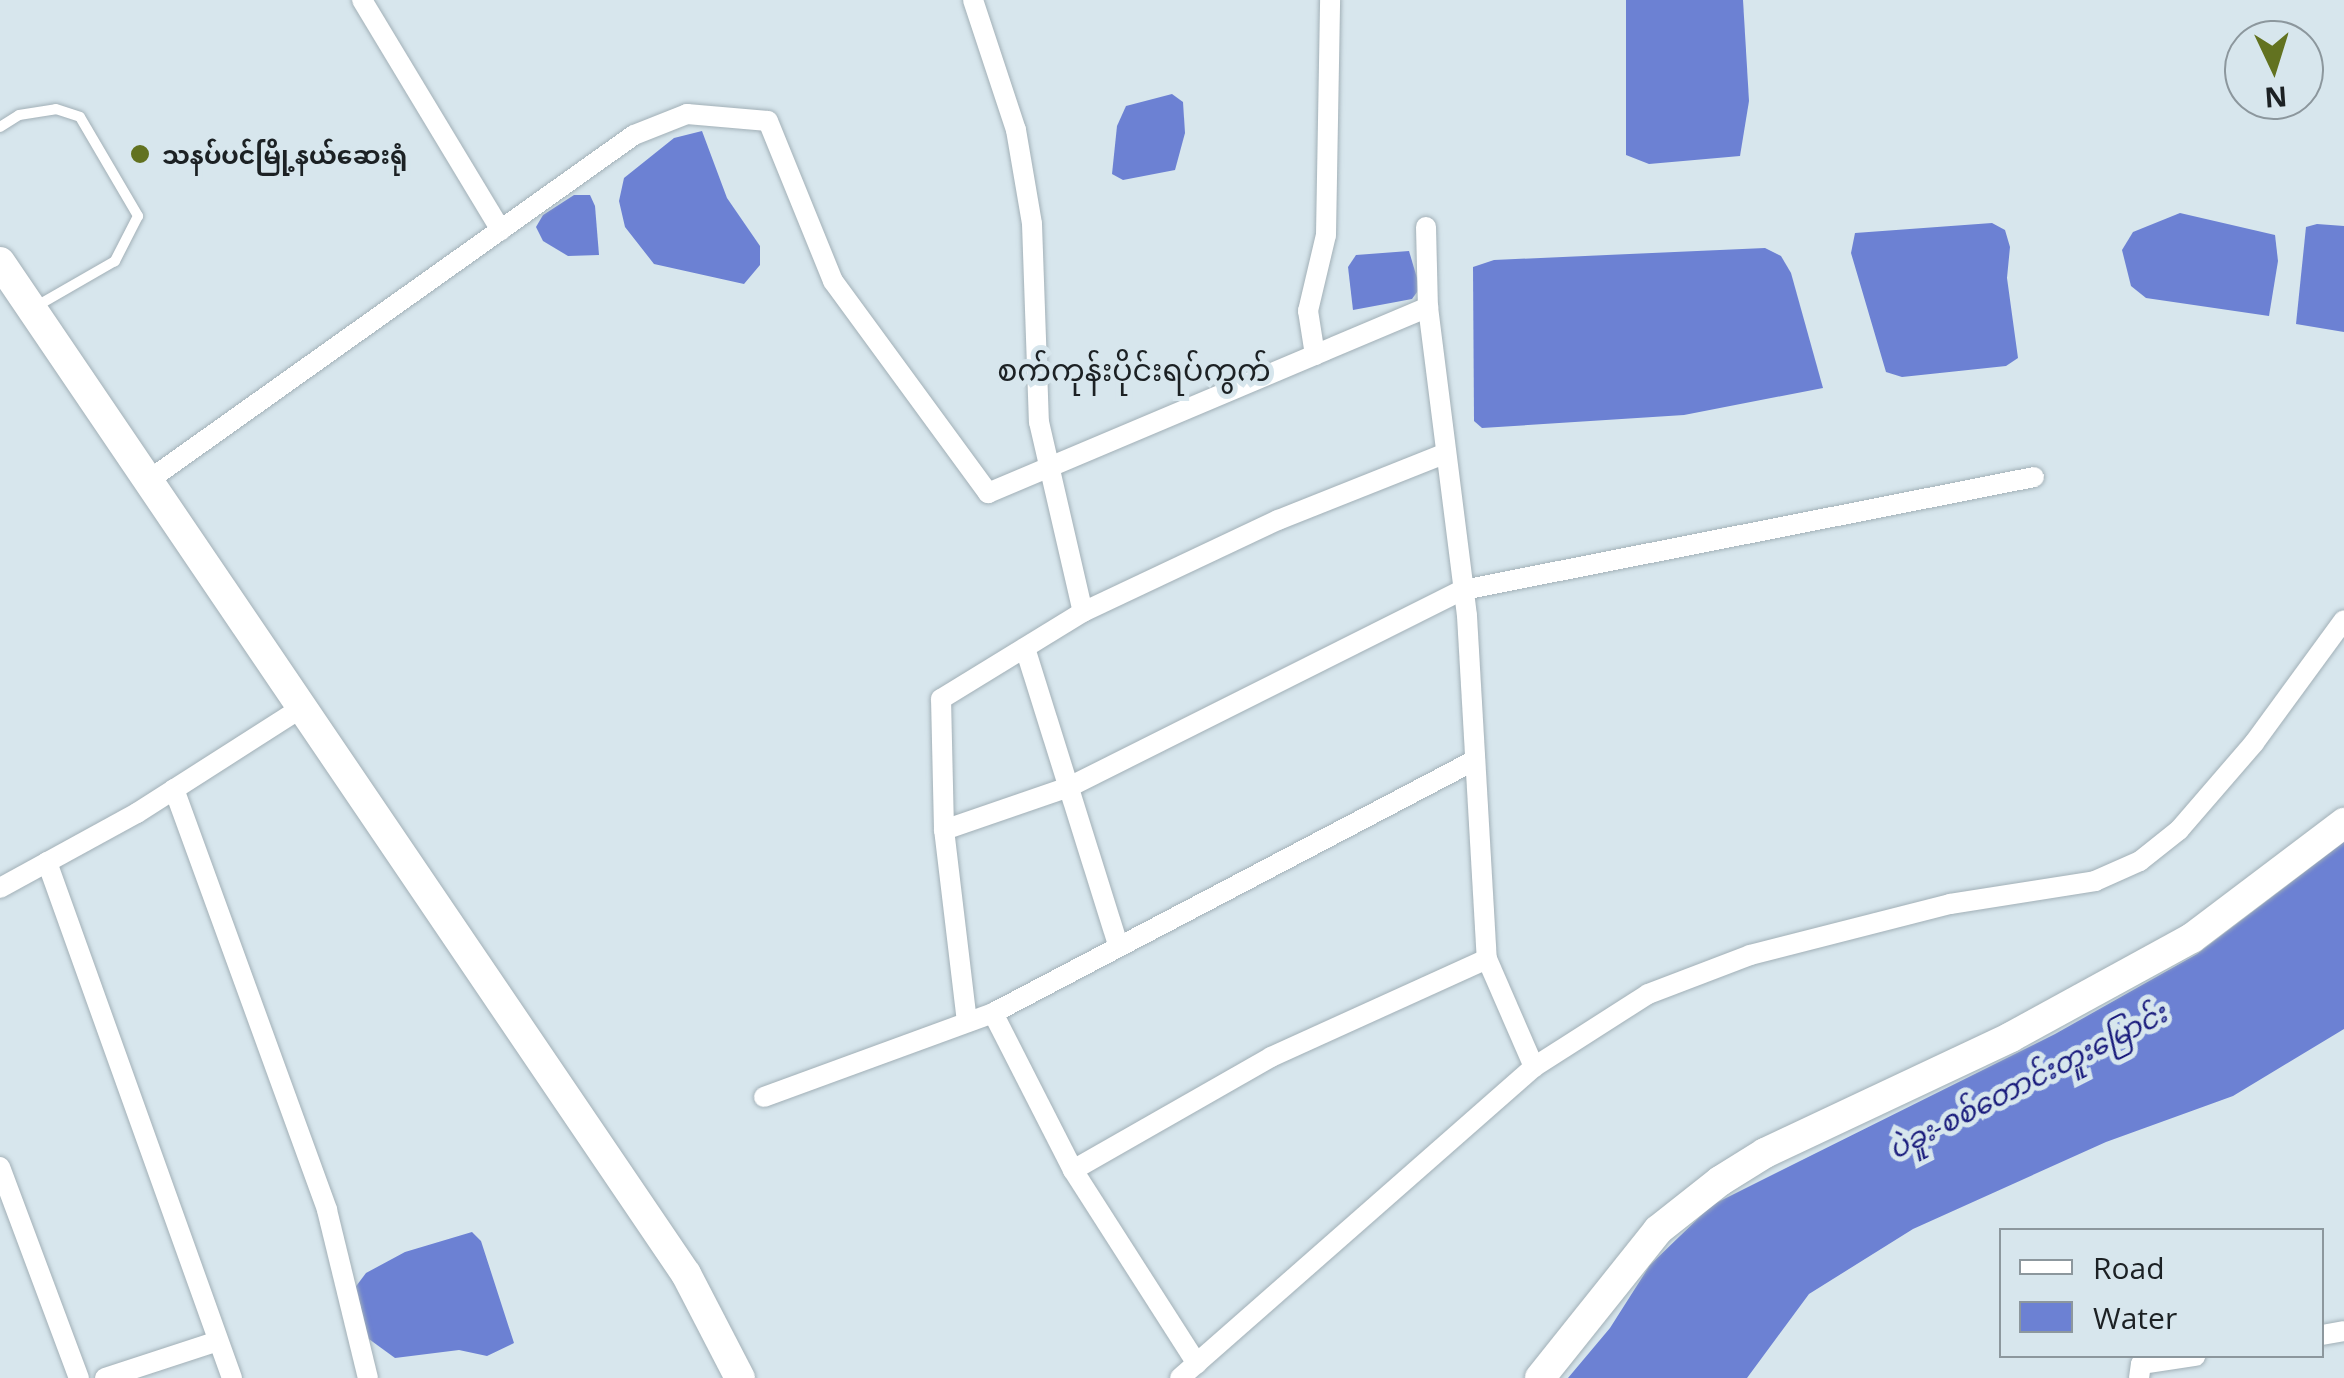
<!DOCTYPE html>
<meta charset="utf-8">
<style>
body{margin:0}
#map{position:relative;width:2344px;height:1378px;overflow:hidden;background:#d7e6ed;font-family:"Open Sans","Noto Sans Myanmar",sans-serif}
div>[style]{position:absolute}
.water>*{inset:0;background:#6c81d3}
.roads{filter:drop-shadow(0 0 2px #a2b0b7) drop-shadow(0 0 2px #a2b0b7)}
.lane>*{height:10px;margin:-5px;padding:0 5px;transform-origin:5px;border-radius:5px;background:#fff}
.street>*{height:20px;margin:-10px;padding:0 10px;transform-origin:10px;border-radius:10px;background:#fff}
.secondary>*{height:30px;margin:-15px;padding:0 15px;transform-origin:15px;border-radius:15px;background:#fff}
.dots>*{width:28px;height:28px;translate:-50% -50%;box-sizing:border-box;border:5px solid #d7e6ed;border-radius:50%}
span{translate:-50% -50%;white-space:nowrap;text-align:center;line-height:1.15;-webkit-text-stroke:10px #d7e6ed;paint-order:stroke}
.poi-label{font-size:25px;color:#1c2124;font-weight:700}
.left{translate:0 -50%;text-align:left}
.water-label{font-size:28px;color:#191b7c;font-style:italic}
.quarter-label{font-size:30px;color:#1c2124}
.legend{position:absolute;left:1999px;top:1228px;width:325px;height:130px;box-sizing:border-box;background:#d7e6ed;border:2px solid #8c979d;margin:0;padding:12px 18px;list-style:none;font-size:30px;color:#1c2124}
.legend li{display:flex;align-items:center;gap:20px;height:50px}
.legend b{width:50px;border:2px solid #8c979d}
.north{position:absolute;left:2224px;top:20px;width:100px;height:100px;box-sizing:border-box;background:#d7e6ed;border:2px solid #8c979d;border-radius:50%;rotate:176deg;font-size:28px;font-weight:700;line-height:40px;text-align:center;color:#1c2124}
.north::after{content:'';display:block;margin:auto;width:35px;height:45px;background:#627220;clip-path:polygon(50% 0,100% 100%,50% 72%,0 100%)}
</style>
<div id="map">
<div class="water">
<i style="clip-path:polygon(1626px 0,1743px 0,1749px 101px,1740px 156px,1649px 164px,1626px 155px)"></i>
<i style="clip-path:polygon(1172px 94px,1183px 102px,1185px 133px,1175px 170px,1123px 180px,1112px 174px,1117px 126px,1126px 106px)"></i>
<i style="clip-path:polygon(702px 131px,727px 198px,760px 246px,760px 265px,744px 284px,654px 264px,625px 227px,619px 201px,624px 178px,674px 138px)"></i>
<i style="clip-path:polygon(574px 195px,590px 195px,595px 206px,599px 255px,568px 256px,543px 241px,536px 227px,543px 215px)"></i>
<i style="clip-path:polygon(2180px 213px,2275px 235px,2278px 261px,2269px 316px,2146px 298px,2131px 286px,2122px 250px,2133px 232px)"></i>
<i style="clip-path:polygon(1992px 223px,2005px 230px,2010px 247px,2007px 278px,2018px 358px,2006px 366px,1902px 377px,1886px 372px,1851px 253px,1855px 233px)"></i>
<i style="clip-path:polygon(2317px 224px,2344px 226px,2344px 332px,2296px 324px,2306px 227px)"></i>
<i style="clip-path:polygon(1765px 248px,1781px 256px,1791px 273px,1823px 388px,1684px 415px,1482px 428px,1474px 421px,1473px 267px,1494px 260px)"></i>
<i style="clip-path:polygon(1409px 251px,1420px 288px,1412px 299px,1353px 310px,1348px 267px,1356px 255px)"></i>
<i style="clip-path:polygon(2344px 842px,2344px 1029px,2233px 1096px,2106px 1142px,1913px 1229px,1809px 1294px,1747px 1378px,1568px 1378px,1610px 1328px,1650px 1265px,1712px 1205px,2055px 1034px,2197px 954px)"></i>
<i style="clip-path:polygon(472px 1232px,481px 1241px,514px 1343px,487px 1356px,459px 1350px,395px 1358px,362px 1334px,354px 1289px,366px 1273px,405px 1252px)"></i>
</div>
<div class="roads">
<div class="lane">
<i style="left:0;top:127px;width:22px;rotate:-32deg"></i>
<i style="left:19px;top:115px;width:37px;rotate:-9deg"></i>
<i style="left:56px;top:109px;width:25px;rotate:18deg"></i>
<i style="left:80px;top:117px;width:115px;rotate:59.6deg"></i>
<i style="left:138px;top:216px;width:51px;rotate:117.1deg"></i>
<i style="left:115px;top:261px;width:92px;rotate:150.1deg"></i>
</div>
<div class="street">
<i style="left:362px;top:0;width:269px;rotate:58.9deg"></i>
<i style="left:973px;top:0;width:137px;rotate:71.7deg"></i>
<i style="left:1016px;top:130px;width:95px;rotate:80.3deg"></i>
<i style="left:1032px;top:224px;width:198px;rotate:88deg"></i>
<i style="left:1039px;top:422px;width:195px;rotate:77deg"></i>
<i style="left:1426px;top:227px;width:80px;rotate:88.6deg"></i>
<i style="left:1428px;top:307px;width:311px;rotate:82.8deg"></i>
<i style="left:1467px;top:616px;width:344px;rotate:86.7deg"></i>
<i style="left:1487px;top:959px;width:118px;rotate:66.5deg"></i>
<i style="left:1315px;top:355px;width:45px;rotate:-99deg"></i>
<i style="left:1308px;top:311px;width:78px;rotate:-76.7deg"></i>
<i style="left:1326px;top:235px;width:235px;rotate:-89deg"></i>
<i style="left:149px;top:480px;width:595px;rotate:-35.43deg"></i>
<i style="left:634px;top:135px;width:57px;rotate:-21.6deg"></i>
<i style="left:687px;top:114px;width:81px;rotate:4.9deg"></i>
<i style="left:768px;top:121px;width:173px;rotate:67.9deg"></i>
<i style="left:833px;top:281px;width:263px;rotate:53.8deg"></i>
<i style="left:988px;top:493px;width:478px;rotate:-22.9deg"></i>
<i style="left:1025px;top:648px;width:311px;rotate:72.6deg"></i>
<i style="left:174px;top:789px;width:448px;rotate:70deg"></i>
<i style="left:327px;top:1210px;width:173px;rotate:76.3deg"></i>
<i style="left:944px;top:830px;width:132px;rotate:-19deg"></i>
<i style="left:1069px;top:787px;width:441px;rotate:-26.6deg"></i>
<i style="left:1463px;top:590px;width:582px;rotate:-11.19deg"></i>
<i style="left:47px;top:862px;width:548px;rotate:70.28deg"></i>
<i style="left:0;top:888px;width:156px;rotate:-28.7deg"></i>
<i style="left:137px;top:813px;width:198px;rotate:-32.6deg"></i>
<i style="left:993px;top:1013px;width:176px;rotate:63deg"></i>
<i style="left:1073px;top:1170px;width:230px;rotate:57.4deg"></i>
<i style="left:967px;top:1022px;width:193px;rotate:-96.8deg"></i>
<i style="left:944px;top:830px;width:131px;rotate:-91.3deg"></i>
<i style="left:941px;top:699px;width:167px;rotate:-31.5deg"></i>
<i style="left:1083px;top:612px;width:216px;rotate:-25.3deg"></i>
<i style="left:1278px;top:520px;width:179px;rotate:-21.7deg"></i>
<i style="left:764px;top:1097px;width:244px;rotate:-20.1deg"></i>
<i style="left:993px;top:1013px;width:544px;rotate:-27.69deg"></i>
<i style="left:0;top:1167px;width:225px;rotate:69.5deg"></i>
<i style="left:1073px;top:1170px;width:228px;rotate:-29.7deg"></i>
<i style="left:1271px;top:1057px;width:237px;rotate:-24.4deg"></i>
<i style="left:2322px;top:1335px;width:22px;rotate:-10deg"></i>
<i style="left:105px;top:1378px;width:119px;rotate:-18.1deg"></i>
<i style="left:1180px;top:1378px;width:471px;rotate:-41.3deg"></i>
<i style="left:1534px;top:1067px;width:135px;rotate:-32.6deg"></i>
<i style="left:1648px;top:994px;width:109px;rotate:-20.9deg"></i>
<i style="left:1750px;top:955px;width:206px;rotate:-14.3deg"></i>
<i style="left:1950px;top:904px;width:147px;rotate:-9deg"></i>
<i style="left:2095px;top:881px;width:49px;rotate:-24deg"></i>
<i style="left:2140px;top:861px;width:50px;rotate:-38.5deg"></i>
<i style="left:2179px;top:830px;width:115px;rotate:-49.2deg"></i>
<i style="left:2254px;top:743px;width:152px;rotate:-53.8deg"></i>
<i style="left:2139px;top:1378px;width:14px;rotate:-82deg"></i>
<i style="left:2141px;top:1364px;width:55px;rotate:-8.4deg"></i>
</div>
<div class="secondary">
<i style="left:0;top:262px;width:1223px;rotate:55.87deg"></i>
<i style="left:686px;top:1274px;width:117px;rotate:62.6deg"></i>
<i style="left:1540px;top:1378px;width:189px;rotate:-51.4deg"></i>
<i style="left:1658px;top:1230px;width:79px;rotate:-38.3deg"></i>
<i style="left:1720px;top:1181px;width:53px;rotate:-31.9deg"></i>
<i style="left:1765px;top:1153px;width:272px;rotate:-25.2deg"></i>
<i style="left:2011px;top:1037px;width:206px;rotate:-28.7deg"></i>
<i style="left:2192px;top:938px;width:191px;rotate:-37.1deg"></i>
</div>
</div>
<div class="dots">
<i style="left:140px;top:154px;background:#627220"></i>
</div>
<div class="poi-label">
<span class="left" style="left:162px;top:154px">သနပ်ပင်မြို့နယ်ဆေးရုံ</span>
</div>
<div class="water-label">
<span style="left:2027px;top:1080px;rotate:-27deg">ပဲခူး-စစ်တောင်းတူးမြောင်း</span>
</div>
<div class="quarter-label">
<span style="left:1134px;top:370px">စက်ကုန်းပိုင်းရပ်ကွက်</span>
</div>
<ul class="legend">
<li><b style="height:12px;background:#fff"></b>Road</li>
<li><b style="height:28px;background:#6c81d3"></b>Water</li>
</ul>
<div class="north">N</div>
</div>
